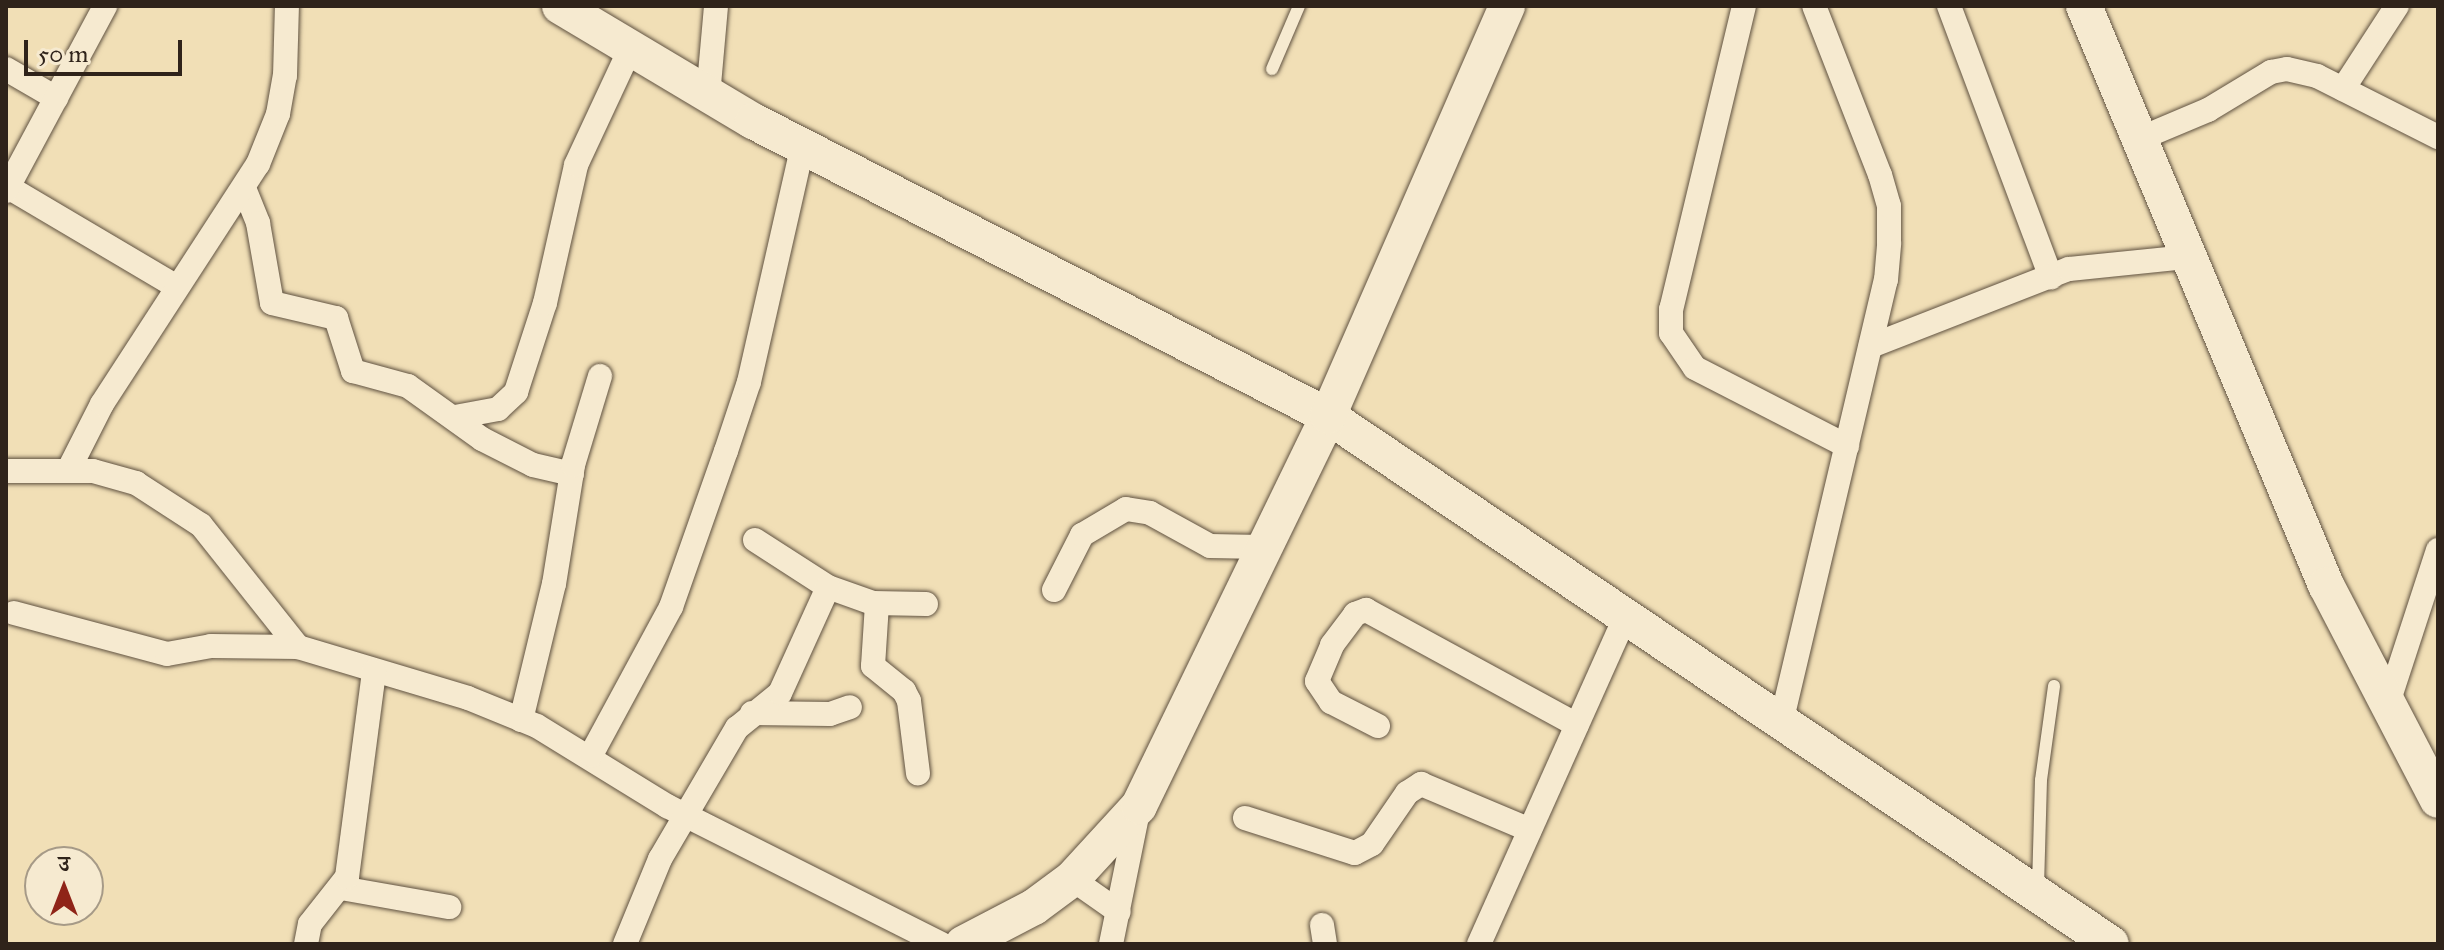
<!DOCTYPE html>
<meta charset="utf-8">
<style>
body{margin:0}
#map{position:relative;width:2444px;height:950px;overflow:hidden;background:#f1dfb6;font-family:"IM FELL Great Primer","Noto Serif Devanagari",serif}
div>[style]{position:absolute}
.roads{filter:drop-shadow(0 0 2px #605241) drop-shadow(0 0 2px #605241)}
.lane>*{height:12px;margin:-6px;padding:0 6px;transform-origin:6px;border-radius:6px;background:#f6ead0}
.street>*{height:24px;margin:-12px;padding:0 12px;transform-origin:12px;border-radius:12px;background:#f6ead0}
.secondary>*{height:36px;margin:-18px;padding:0 18px;transform-origin:18px;border-radius:18px;background:#f6ead0}
span{translate:-50% -50%;white-space:nowrap;text-align:center;line-height:1.15;-webkit-text-stroke:7px #f6ead0;paint-order:stroke}
.frame{position:absolute;inset:0;border:8px solid #2f231a;pointer-events:none}
.north{position:absolute;left:24px;top:846px;width:80px;height:80px;box-sizing:border-box;background:#f6ead0;border:2px solid #a69a87;border-radius:50%;rotate:0deg;font-size:22px;font-weight:700;line-height:32px;text-align:center;color:#2f231a}
.north::after{content:'';display:block;margin:auto;width:28px;height:36px;background:#8f2418;clip-path:polygon(50% 0,100% 100%,50% 72%,0 100%)}
.scale{position:absolute;left:24px;top:40px;width:158px;height:36px;box-sizing:border-box;border:4px solid #2f231a;border-top:0;padding-left:10px;font-size:24px;line-height:28px;white-space:nowrap;color:#2f231a;-webkit-text-stroke:6px #f6ead0;paint-order:stroke}
</style>
<div id="map">
<div class="roads">
<div class="lane">
<i style="left:1272px;top:69px;width:69px;rotate:-66.8deg"></i>
<i style="left:2038px;top:887px;width:107px;rotate:-88.4deg"></i>
<i style="left:2041px;top:780px;width:95px;rotate:-82.1deg"></i>
</div>
<div class="street">
<i style="left:1744px;top:6px;width:312px;rotate:103.5deg"></i>
<i style="left:1671px;top:309px;width:24px;rotate:90deg"></i>
<i style="left:1671px;top:333px;width:42px;rotate:55.6deg"></i>
<i style="left:1695px;top:368px;width:171px;rotate:27.2deg"></i>
<i style="left:1949px;top:6px;width:290px;rotate:69.4deg"></i>
<i style="left:6px;top:69px;width:58px;rotate:30.1deg"></i>
<i style="left:2343px;top:89px;width:99px;rotate:-57deg"></i>
<i style="left:708px;top:96px;width:90px;rotate:-84.9deg"></i>
<i style="left:2139px;top:139px;width:75px;rotate:-22.8deg"></i>
<i style="left:2208px;top:110px;width:74px;rotate:-31.1deg"></i>
<i style="left:2271px;top:72px;width:16px;rotate:-11deg"></i>
<i style="left:2287px;top:69px;width:31px;rotate:13deg"></i>
<i style="left:2317px;top:76px;width:136px;rotate:26.8deg"></i>
<i style="left:8px;top:187px;width:196px;rotate:30.6deg"></i>
<i style="left:244px;top:188px;width:38px;rotate:68deg"></i>
<i style="left:258px;top:223px;width:81px;rotate:80.1deg"></i>
<i style="left:272px;top:303px;width:66px;rotate:13.2deg"></i>
<i style="left:336px;top:318px;width:56px;rotate:72.2deg"></i>
<i style="left:353px;top:371px;width:57px;rotate:15.3deg"></i>
<i style="left:408px;top:386px;width:91px;rotate:35.6deg"></i>
<i style="left:482px;top:439px;width:57px;rotate:27deg"></i>
<i style="left:533px;top:465px;width:40px;rotate:13deg"></i>
<i style="left:6px;top:191px;width:210px;rotate:-61.8deg"></i>
<i style="left:1871px;top:346px;width:212px;rotate:-21.3deg"></i>
<i style="left:2069px;top:269px;width:120px;rotate:-5.8deg"></i>
<i style="left:455px;top:417px;width:44px;rotate:-10.5deg"></i>
<i style="left:498px;top:409px;width:25px;rotate:-43deg"></i>
<i style="left:516px;top:392px;width:94px;rotate:-72deg"></i>
<i style="left:545px;top:303px;width:141px;rotate:-77.3deg"></i>
<i style="left:576px;top:165px;width:128px;rotate:-65deg"></i>
<i style="left:6px;top:471px;width:87px"></i>
<i style="left:93px;top:471px;width:45px;rotate:15.6deg"></i>
<i style="left:136px;top:483px;width:77px;rotate:32.9deg"></i>
<i style="left:201px;top:525px;width:156px;rotate:51.5deg"></i>
<i style="left:298px;top:647px;width:177px;rotate:16.7deg"></i>
<i style="left:468px;top:698px;width:74px;rotate:22.1deg"></i>
<i style="left:537px;top:726px;width:153px;rotate:31.6deg"></i>
<i style="left:667px;top:806px;width:307px;rotate:26.7deg"></i>
<i style="left:68px;top:471px;width:75px;rotate:-63.1deg"></i>
<i style="left:102px;top:404px;width:286px;rotate:-57deg"></i>
<i style="left:258px;top:164px;width:54px;rotate:-68.2deg"></i>
<i style="left:278px;top:114px;width:39px;rotate:-80deg"></i>
<i style="left:285px;top:76px;width:70px;rotate:-88.4deg"></i>
<i style="left:755px;top:540px;width:87px;rotate:32.8deg"></i>
<i style="left:828px;top:587px;width:48px;rotate:19.6deg"></i>
<i style="left:873px;top:603px;width:53px;rotate:1.1deg"></i>
<i style="left:1054px;top:590px;width:62px;rotate:-63deg"></i>
<i style="left:1082px;top:535px;width:51px;rotate:-30.6deg"></i>
<i style="left:1126px;top:509px;width:24px;rotate:9deg"></i>
<i style="left:1150px;top:513px;width:68px;rotate:28.8deg"></i>
<i style="left:1210px;top:546px;width:52px;rotate:1.1deg"></i>
<i style="left:877px;top:604px;width:62px;rotate:93.7deg"></i>
<i style="left:873px;top:666px;width:40px;rotate:39deg"></i>
<i style="left:904px;top:691px;width:11px;rotate:63deg"></i>
<i style="left:909px;top:701px;width:73px;rotate:82.9deg"></i>
<i style="left:14px;top:613px;width:158px;rotate:15deg"></i>
<i style="left:167px;top:654px;width:45px;rotate:-10.3deg"></i>
<i style="left:211px;top:646px;width:87px;rotate:0.7deg"></i>
<i style="left:2388px;top:703px;width:161px;rotate:-71.9deg"></i>
<i style="left:752px;top:713px;width:78px;rotate:0.7deg"></i>
<i style="left:830px;top:714px;width:21px;rotate:-19deg"></i>
<i style="left:521px;top:720px;width:140px;rotate:-76.4deg"></i>
<i style="left:554px;top:584px;width:121px;rotate:-80.9deg"></i>
<i style="left:573px;top:465px;width:93px;rotate:-73.1deg"></i>
<i style="left:1781px;top:723px;width:455px;rotate:-76.7deg"></i>
<i style="left:1886px;top:280px;width:37px;rotate:-85deg"></i>
<i style="left:1889px;top:243px;width:37px;rotate:-90deg"></i>
<i style="left:1889px;top:206px;width:32px;rotate:-106deg"></i>
<i style="left:1880px;top:175px;width:181px;rotate:-111.3deg"></i>
<i style="left:1378px;top:726px;width:53px;rotate:-152.9deg"></i>
<i style="left:1331px;top:702px;width:25px;rotate:-124deg"></i>
<i style="left:1317px;top:681px;width:39px;rotate:-67deg"></i>
<i style="left:1332px;top:645px;width:39px;rotate:-53deg"></i>
<i style="left:1355px;top:614px;width:12px;rotate:-20deg"></i>
<i style="left:1366px;top:610px;width:240px;rotate:28.6deg"></i>
<i style="left:591px;top:755px;width:168px;rotate:-61.6deg"></i>
<i style="left:671px;top:607px;width:165px;rotate:-70.6deg"></i>
<i style="left:726px;top:451px;width:73px;rotate:-71.6deg"></i>
<i style="left:749px;top:382px;width:243px;rotate:-77.2deg"></i>
<i style="left:1245px;top:818px;width:115px;rotate:17.7deg"></i>
<i style="left:1355px;top:853px;width:19px;rotate:-28deg"></i>
<i style="left:1372px;top:844px;width:62px;rotate:-55.5deg"></i>
<i style="left:1407px;top:793px;width:17px;rotate:-33deg"></i>
<i style="left:1421px;top:784px;width:118px;rotate:22.9deg"></i>
<i style="left:1072px;top:879px;width:57px;rotate:35.1deg"></i>
<i style="left:341px;top:888px;width:110px;rotate:10deg"></i>
<i style="left:1322px;top:925px;width:19px;rotate:81deg"></i>
<i style="left:306px;top:944px;width:20px;rotate:-79deg"></i>
<i style="left:310px;top:924px;width:60px;rotate:-51.8deg"></i>
<i style="left:347px;top:877px;width:207px;rotate:-82.5deg"></i>
<i style="left:625px;top:944px;width:92px;rotate:-67.6deg"></i>
<i style="left:660px;top:859px;width:152px;rotate:-59.6deg"></i>
<i style="left:737px;top:728px;width:55px;rotate:-39.1deg"></i>
<i style="left:780px;top:693px;width:116px;rotate:-65.6deg"></i>
<i style="left:1111px;top:944px;width:141px;rotate:-78.5deg"></i>
<i style="left:1479px;top:944px;width:359px;rotate:-65.9deg"></i>
</div>
<div class="secondary">
<i style="left:560px;top:6px;width:225px;rotate:30.8deg"></i>
<i style="left:753px;top:121px;width:646px;rotate:27.16deg"></i>
<i style="left:1328px;top:416px;width:944px;rotate:33.99deg"></i>
<i style="left:2084px;top:6px;width:628px;rotate:67.32deg"></i>
<i style="left:2326px;top:585px;width:242px;rotate:62.5deg"></i>
<i style="left:963px;top:944px;width:80px;rotate:-27.5deg"></i>
<i style="left:1034px;top:907px;width:47px;rotate:-36.4deg"></i>
<i style="left:1072px;top:879px;width:99px;rotate:-47.5deg"></i>
<i style="left:1139px;top:806px;width:433px;rotate:-64.1deg"></i>
<i style="left:1328px;top:416px;width:447px;rotate:-66.4deg"></i>
</div>
</div>
<div class="frame"></div>
<div class="north">उ</div>
<div class="scale">50 m</div>
</div>
